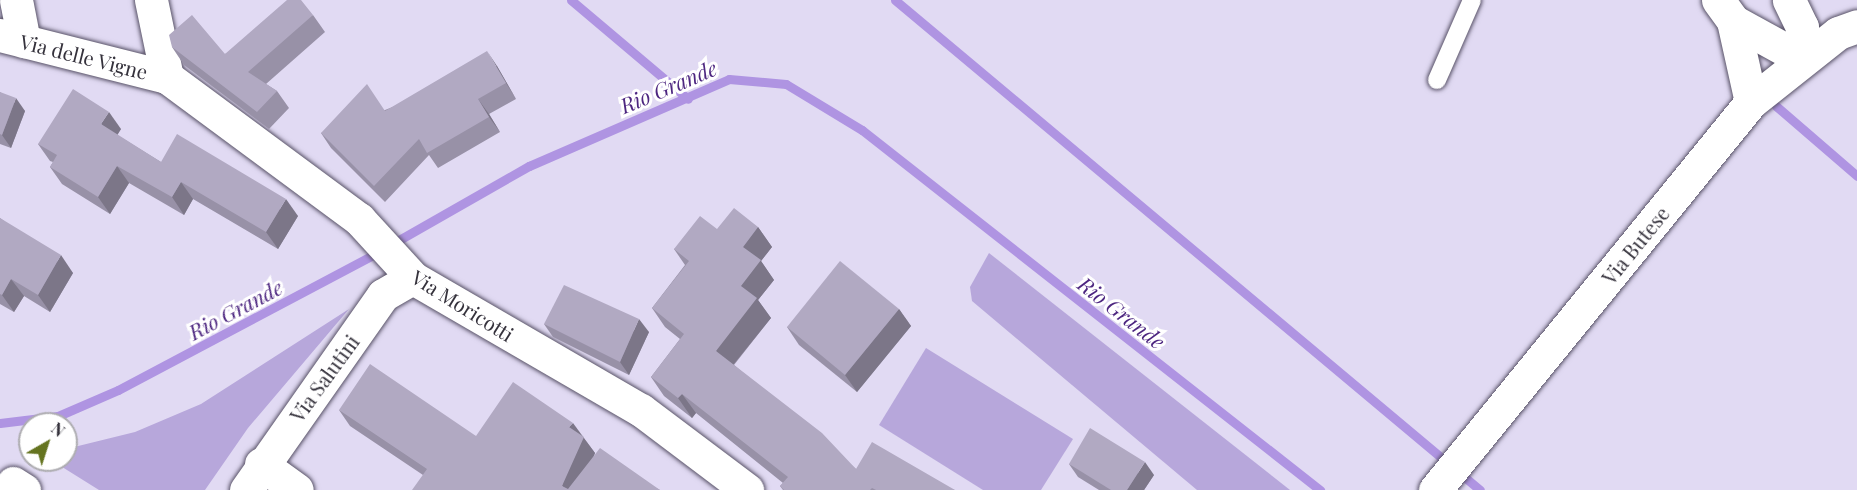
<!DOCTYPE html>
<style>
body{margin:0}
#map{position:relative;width:1857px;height:490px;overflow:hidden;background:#e1daf3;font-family:"Playfair Display",serif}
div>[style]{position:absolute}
.green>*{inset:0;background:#b7a7db}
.stream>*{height:9px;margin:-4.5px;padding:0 4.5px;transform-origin:4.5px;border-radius:4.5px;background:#af94e2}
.roads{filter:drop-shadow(0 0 2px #585267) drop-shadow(0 0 2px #585267)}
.service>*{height:18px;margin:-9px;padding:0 9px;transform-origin:9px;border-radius:9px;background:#fff}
.minor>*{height:33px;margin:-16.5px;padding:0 16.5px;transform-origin:16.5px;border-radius:16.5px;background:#fff}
.tertiary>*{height:33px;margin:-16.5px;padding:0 16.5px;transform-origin:16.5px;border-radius:16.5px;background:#fff}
.wall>*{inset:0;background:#9891a7}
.shaded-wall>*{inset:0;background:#7c7688}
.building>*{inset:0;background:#b1a9c2}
span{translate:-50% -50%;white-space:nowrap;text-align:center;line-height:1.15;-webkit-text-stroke:6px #fff;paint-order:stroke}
.street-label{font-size:20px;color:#35323c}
.water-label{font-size:21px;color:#4d2680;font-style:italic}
.north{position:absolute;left:18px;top:412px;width:60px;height:60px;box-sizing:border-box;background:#fff;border:2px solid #aeadb1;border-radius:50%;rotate:39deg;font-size:16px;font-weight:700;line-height:24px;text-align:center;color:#35323c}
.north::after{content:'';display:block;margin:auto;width:21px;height:27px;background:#657420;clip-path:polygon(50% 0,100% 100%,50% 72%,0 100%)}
</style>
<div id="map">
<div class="green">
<i style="clip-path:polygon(989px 253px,1290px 490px,1197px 490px,972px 301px,970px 287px)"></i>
<i style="clip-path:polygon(349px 309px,248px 428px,205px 490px,99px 490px,59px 465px,56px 460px,66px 460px,66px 449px,135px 432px,201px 404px)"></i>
<i style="clip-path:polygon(926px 348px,1073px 439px,1041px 490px,983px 490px,879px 425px)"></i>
</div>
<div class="stream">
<i style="left:571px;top:0;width:153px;rotate:40.2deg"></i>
<i style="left:895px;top:0;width:763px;rotate:39.95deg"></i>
<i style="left:1776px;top:106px;width:107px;rotate:40.8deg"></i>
<i style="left:392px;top:244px;width:158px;rotate:-29.7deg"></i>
<i style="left:529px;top:166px;width:218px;rotate:-23.5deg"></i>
<i style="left:729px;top:79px;width:57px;rotate:5deg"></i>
<i style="left:786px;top:84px;width:89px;rotate:31.2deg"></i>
<i style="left:862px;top:130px;width:583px;rotate:38.17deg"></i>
<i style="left:0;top:423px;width:58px;rotate:-6.9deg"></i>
<i style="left:58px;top:416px;width:65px;rotate:-23.4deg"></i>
<i style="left:118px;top:390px;width:297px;rotate:-27.9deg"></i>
</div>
<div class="roads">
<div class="service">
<i style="left:1437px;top:80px;width:87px;rotate:-66.4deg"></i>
</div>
<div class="minor">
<i style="left:16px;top:0;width:42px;rotate:79deg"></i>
<i style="left:151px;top:0;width:79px;rotate:78.3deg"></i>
<i style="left:1718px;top:0;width:26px;rotate:54deg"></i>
<i style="left:1733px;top:21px;width:83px;rotate:77.5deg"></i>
<i style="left:1733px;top:21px;width:79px;rotate:28.8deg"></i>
<i style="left:1802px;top:59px;width:32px;rotate:-90deg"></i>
<i style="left:1802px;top:27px;width:30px;rotate:-116deg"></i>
<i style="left:0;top:35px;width:172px;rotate:14.1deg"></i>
<i style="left:167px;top:77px;width:239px;rotate:36.5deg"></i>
<i style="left:359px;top:219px;width:80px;rotate:47.5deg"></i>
<i style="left:413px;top:278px;width:263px;rotate:30.1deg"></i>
<i style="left:641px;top:410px;width:133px;rotate:37deg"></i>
<i style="left:261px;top:464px;width:44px;rotate:35.8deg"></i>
<i style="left:13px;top:483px;width:13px;rotate:32deg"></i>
<i style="left:246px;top:490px;width:238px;rotate:-54.9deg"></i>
<i style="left:383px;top:295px;width:34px;rotate:-30deg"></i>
</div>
<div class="tertiary">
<i style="left:1435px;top:490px;width:500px;rotate:-50.84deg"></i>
<i style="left:1751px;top:102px;width:111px;rotate:-38.4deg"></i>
<i style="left:1838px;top:33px;width:20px;rotate:-20deg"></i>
</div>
</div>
<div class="wall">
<i style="clip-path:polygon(313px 15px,325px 32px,266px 84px,277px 91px,289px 108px,269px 129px,184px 65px,172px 47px,225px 54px)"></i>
<i style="clip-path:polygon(497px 66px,516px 99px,489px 114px,500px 132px,438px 168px,429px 155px,385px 202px,331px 148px,321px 133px,385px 110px)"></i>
<i style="clip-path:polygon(0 92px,25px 111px,11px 148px,0 144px)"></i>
<i style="clip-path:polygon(121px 129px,117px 135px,161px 162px,298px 216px,278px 249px,193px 199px,184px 215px,129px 183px,110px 214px,62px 184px,50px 167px,53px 162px,50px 161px,38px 144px)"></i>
<i style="clip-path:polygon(0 218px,73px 273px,50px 312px,24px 296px,14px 312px,0 304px)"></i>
<i style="clip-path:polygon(758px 227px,772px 247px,761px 261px,774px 280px,758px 300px,771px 318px,734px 365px,856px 469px,955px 490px,783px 490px,780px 486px,783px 483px,696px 413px,692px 418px,664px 396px,651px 377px,680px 339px,665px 327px,652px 308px,685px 265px,674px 249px,717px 229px)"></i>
<i style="clip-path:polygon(899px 309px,911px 326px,857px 392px,799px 345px,787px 327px)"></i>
<i style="clip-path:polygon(544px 324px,649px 332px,629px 375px,553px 337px)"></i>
<i style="clip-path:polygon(339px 410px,476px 436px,582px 436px,595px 453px,594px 456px,660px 490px,423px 475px,350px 426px)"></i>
<i style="clip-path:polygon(1069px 464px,1154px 475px,1144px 490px,1099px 490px,1078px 477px)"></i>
</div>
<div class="shaded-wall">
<i style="clip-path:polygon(487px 51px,497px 66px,516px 99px,506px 83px)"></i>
<i style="clip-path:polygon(16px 98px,25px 111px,11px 148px,2px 135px)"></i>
<i style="clip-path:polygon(478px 99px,489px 114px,500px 132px,489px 117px)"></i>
<i style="clip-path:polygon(109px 112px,121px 129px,113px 142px,101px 124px)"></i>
<i style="clip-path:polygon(117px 166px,129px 183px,110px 214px,98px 197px)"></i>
<i style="clip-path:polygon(181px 182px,193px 199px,184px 215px,172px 197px)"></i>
<i style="clip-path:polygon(286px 199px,298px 216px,278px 249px,266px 232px)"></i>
<i style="clip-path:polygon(758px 227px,772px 247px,761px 261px,774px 280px,758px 300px,771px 318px,729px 370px,716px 351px,741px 286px,743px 247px)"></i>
<i style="clip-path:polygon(61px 255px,73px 273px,50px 312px,38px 295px)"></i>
<i style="clip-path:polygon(11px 279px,24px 296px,14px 312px,2px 295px)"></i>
<i style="clip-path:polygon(899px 309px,911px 326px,857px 392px,845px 375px)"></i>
<i style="clip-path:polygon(639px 319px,649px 332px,629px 375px,620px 362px)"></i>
<i style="clip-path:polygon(682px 394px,696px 413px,692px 418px,678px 398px)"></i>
<i style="clip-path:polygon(573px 423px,595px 453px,579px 490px,565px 490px,562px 486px,569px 427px)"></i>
<i style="clip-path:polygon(1145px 462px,1154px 475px,1144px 490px,1127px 490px)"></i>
</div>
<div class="building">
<i style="clip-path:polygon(287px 0,301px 0,313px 15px,248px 72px,277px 91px,257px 112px,172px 47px,169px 35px,192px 15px,225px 54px)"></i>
<i style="clip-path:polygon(487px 51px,506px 83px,478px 99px,489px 117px,427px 153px,419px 139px,374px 186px,321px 133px,367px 84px,385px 111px)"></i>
<i style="clip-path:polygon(73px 89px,109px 112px,101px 124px,161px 162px,177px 134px,286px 199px,266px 232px,181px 182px,172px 197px,117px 166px,98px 197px,50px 167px,57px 155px,38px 144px)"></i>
<i style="clip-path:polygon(0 92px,16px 98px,2px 135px,0 134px)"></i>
<i style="clip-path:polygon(734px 208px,758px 227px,743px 247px,761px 260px,741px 286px,757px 298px,716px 351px,822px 433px,856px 469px,872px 442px,955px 490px,876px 490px,872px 488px,870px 490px,784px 490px,780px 486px,788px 477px,682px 394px,678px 398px,651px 377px,684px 334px,652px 308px,689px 261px,674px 249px,700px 216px,717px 229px)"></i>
<i style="clip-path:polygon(0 218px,61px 255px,38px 295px,11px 279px,2px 295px,0 294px)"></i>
<i style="clip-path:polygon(840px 261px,899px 309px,845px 375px,787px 327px)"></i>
<i style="clip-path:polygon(564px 285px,639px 319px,620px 362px,544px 324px)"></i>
<i style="clip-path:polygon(370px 364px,476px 436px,513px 382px,573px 423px,569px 427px,584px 437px,562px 486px,568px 489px,600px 448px,660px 490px,412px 490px,427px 469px,339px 410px)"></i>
<i style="clip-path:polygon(1090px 428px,1145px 462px,1127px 490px,1111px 490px,1069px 464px)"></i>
</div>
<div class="street-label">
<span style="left:84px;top:56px;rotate:14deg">Via delle Vigne</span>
<span style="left:1635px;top:245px;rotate:-51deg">Via Butese</span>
<span style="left:463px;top:305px;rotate:32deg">Via Moricotti</span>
<span style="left:324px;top:378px;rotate:-54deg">Via Salutini</span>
</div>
<div class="water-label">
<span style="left:668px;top:86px;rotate:-23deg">Rio Grande</span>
<span style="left:235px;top:309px;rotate:-28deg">Rio Grande</span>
<span style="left:1122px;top:312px;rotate:38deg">Rio Grande</span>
</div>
<div class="north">N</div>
</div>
